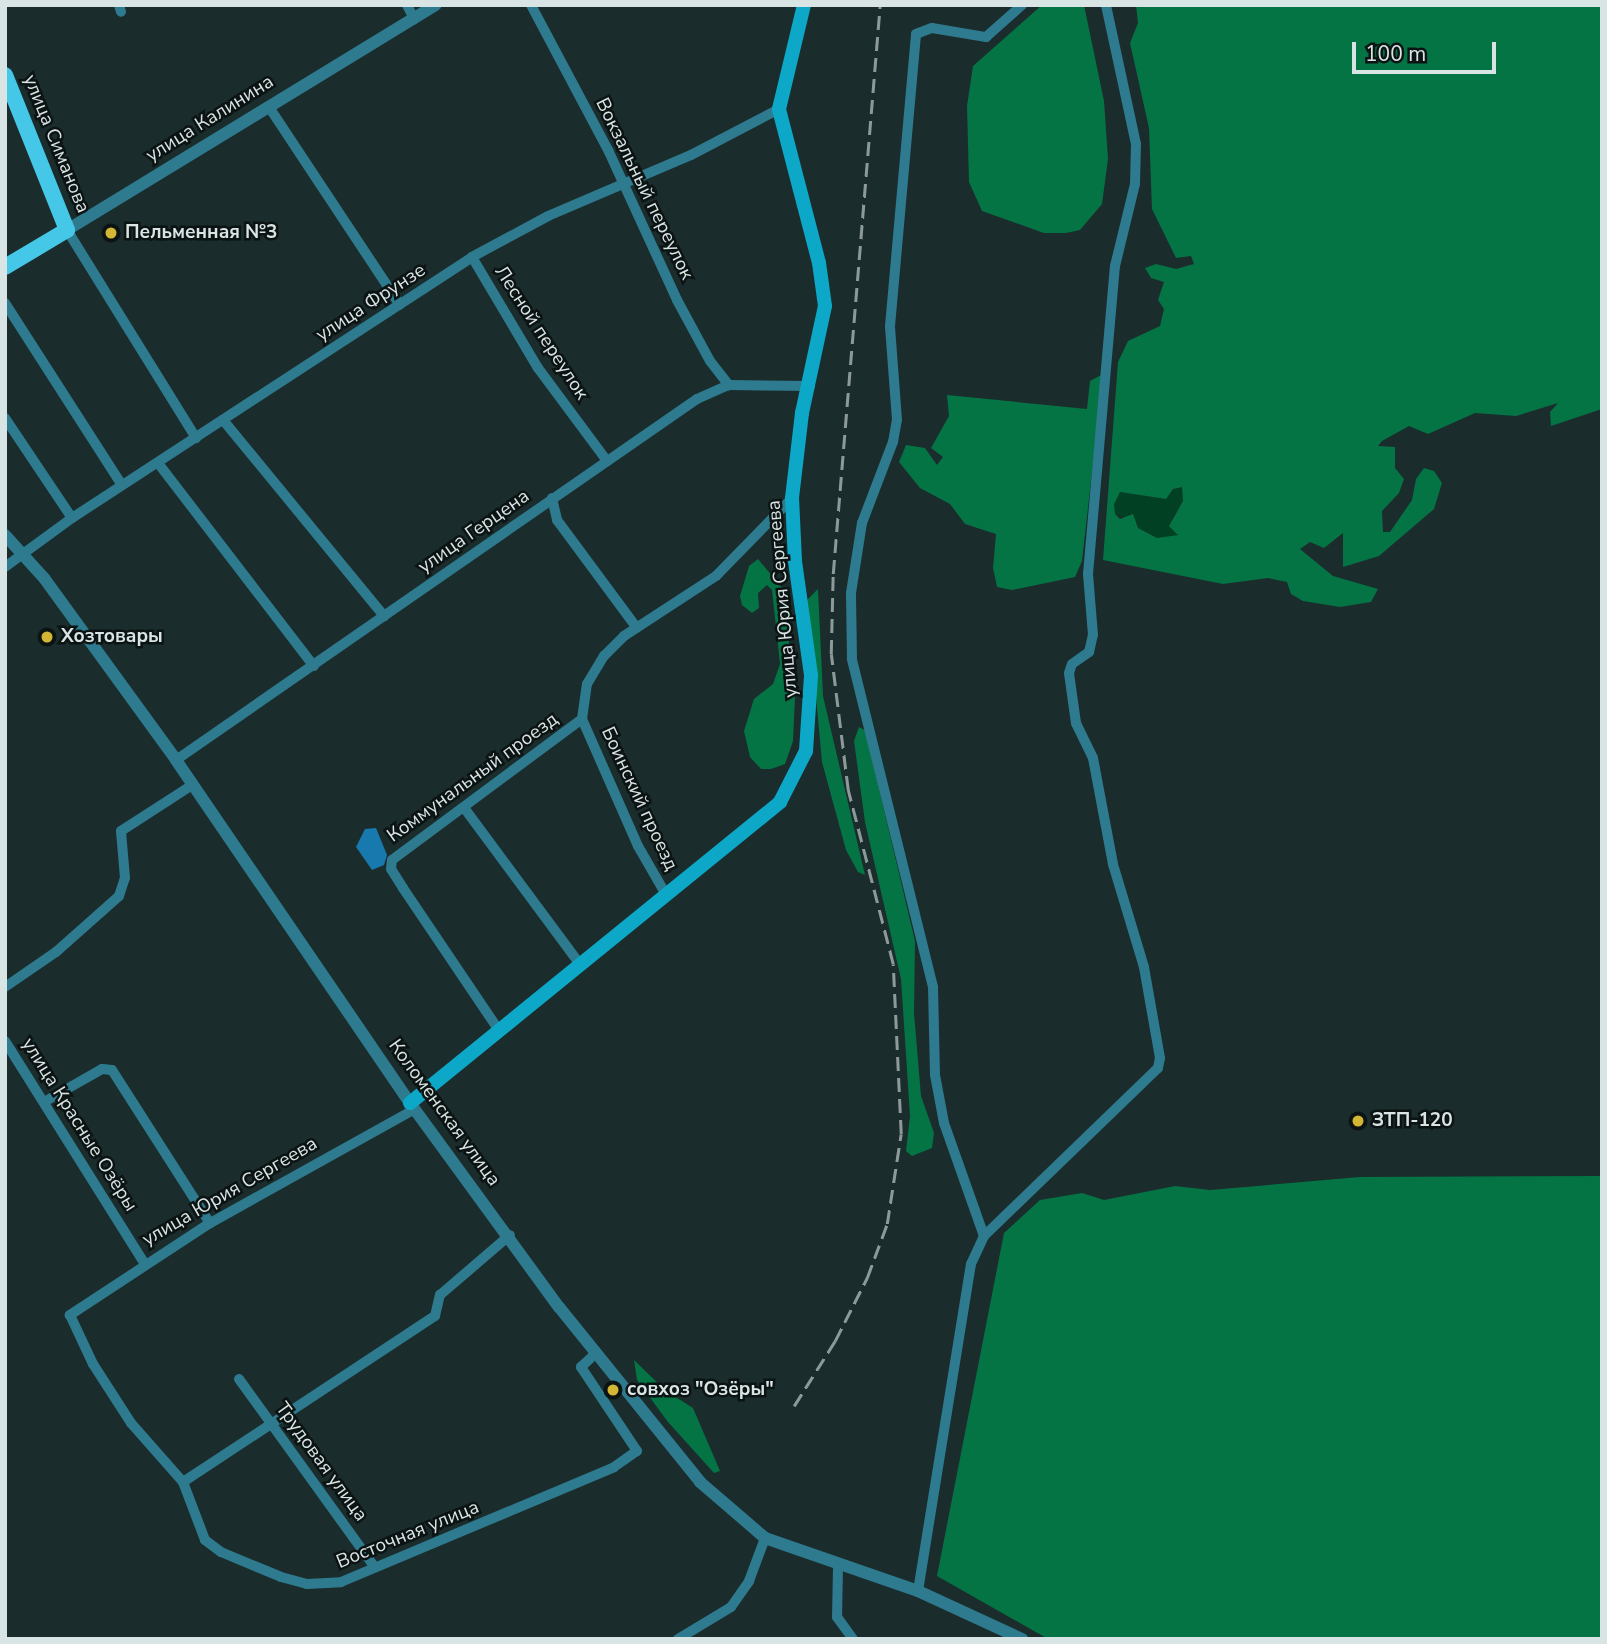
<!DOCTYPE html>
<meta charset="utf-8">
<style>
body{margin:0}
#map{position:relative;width:1607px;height:1644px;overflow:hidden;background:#1b2c2d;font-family:"Nunito Sans",sans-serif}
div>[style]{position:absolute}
.green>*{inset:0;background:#024024}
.forest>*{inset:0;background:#047445}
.water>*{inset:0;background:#1779ad}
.minor>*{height:10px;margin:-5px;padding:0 5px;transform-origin:5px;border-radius:5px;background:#2e7a8e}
.tertiary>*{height:12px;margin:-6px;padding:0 6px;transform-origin:6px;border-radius:6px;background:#2e7a8e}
.secondary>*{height:14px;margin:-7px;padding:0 7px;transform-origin:7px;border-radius:7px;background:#0da8c8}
.primary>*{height:16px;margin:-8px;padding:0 8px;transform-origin:8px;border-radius:8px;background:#45c7e8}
.rail>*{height:2.5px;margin-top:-1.25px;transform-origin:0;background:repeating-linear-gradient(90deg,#8c9a9a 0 14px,transparent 0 21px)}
.dots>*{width:19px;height:19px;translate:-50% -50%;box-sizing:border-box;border:4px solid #0c1313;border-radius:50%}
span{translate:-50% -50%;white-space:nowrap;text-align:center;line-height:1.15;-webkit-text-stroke:5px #0c1313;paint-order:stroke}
.street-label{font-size:19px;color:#d9e4e4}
.poi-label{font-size:19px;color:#d9e4e4;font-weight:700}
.left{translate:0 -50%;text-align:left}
.frame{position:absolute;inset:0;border:7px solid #d9e4e4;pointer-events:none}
.scale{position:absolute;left:1352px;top:42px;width:144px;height:32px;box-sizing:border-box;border:4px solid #d9e4e4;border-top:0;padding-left:9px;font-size:21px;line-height:24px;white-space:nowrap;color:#d9e4e4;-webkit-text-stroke:5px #0c1313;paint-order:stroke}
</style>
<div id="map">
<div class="green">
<i style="clip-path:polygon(1182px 487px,1183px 501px,1172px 518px,1179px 535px,1157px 538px,1138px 528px,1137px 522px,1115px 514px,1114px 504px,1120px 492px,1165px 499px,1173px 489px)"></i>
</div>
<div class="forest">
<i style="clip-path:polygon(1042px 5px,1084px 5px,1104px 101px,1108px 159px,1102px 204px,1080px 230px,1066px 233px,1044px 233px,982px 211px,969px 182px,967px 106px,973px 66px)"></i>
<i style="clip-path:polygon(evenodd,1136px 5px,1602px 5px,1602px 409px,1551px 426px,1550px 412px,1558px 403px,1516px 416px,1475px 413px,1428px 434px,1409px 426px,1382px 441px,1378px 446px,1395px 447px,1395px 468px,1404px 479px,1399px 493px,1382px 511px,1383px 532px,1390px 532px,1412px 500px,1416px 479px,1424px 468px,1434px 471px,1442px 483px,1434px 509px,1379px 556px,1343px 567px,1343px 533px,1324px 548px,1310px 542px,1300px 549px,1333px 576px,1378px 589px,1371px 602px,1340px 607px,1303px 601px,1291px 594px,1287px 582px,1268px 578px,1223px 584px,1103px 560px,1118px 362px,1128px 341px,1160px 326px,1164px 309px,1158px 300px,1164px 282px,1151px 278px,1145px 268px,1156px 264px,1176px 269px,1194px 264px,1191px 256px,1176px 258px,1152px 209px,1149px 128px,1130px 43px,1138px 23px,1136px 5px,1182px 487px,1183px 501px,1169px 526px,1178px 535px,1157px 538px,1138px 528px,1133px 514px,1120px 519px,1115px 514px,1114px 504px,1120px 492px,1166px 499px,1173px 489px,1182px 487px)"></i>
<i style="clip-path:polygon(1103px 374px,1082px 561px,1075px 577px,1012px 590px,997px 587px,993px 568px,996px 534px,965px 524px,950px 504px,920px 488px,899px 462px,906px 445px,925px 448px,937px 465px,943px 457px,931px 448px,949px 416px,947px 395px,1087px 409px,1090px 381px)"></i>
<i style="clip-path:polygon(758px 559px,783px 589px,795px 697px,793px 741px,785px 764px,771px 769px,761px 769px,750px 757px,744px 731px,754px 699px,773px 684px,780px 664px,772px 590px,767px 585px,758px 593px,759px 608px,752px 613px,742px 605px,740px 596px,749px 566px)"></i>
<i style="clip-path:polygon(818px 589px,823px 696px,865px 875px,858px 872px,846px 850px,822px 762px,807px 600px)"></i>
<i style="clip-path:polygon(859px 727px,865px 730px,915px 941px,914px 1013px,921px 1096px,934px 1133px,932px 1148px,912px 1156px,906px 1151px,910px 1116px,901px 979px,865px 822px,854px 741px)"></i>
<i style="clip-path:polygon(1602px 1176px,1602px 1639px,1048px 1639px,937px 1576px,1004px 1233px,1040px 1200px,1082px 1193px,1104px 1200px,1175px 1186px,1210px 1190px,1360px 1177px)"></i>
<i style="clip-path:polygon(634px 1360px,666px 1391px,693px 1408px,720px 1471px,714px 1473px,668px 1422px,637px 1380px)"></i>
</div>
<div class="water">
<i style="clip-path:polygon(376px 828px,387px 855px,384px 865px,372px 870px,356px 847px,365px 829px)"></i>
</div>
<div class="minor">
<i style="left:119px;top:5px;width:7px;rotate:74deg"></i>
<i style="left:407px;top:5px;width:16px;rotate:63deg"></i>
<i style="left:531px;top:5px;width:166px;rotate:62deg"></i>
<i style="left:609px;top:152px;width:163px;rotate:65.3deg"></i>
<i style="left:677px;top:300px;width:69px;rotate:61.6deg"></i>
<i style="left:710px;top:361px;width:31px;rotate:52deg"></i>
<i style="left:269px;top:107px;width:237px;rotate:56.5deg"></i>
<i style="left:67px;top:230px;width:245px;rotate:58.2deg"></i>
<i style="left:472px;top:257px;width:129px;rotate:59.3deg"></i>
<i style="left:538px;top:368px;width:116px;rotate:53.4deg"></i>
<i style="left:5px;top:303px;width:216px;rotate:57.3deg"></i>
<i style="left:5px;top:418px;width:120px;rotate:56.2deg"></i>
<i style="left:223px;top:420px;width:254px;rotate:50.6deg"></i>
<i style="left:158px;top:463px;width:256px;rotate:52.5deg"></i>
<i style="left:552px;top:498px;width:23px;rotate:77deg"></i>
<i style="left:557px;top:520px;width:134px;rotate:53.5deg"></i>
<i style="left:5px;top:567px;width:83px;rotate:-36.2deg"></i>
<i style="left:72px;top:518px;width:478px;rotate:-33.1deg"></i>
<i style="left:472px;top:257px;width:86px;rotate:-28.3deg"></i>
<i style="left:548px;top:216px;width:155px;rotate:-23.1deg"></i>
<i style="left:691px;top:155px;width:99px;rotate:-27.6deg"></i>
<i style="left:582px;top:719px;width:139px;rotate:66.2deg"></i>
<i style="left:638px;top:846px;width:54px;rotate:60.1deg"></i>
<i style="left:176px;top:760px;width:634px;rotate:-34.72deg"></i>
<i style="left:697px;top:399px;width:35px;rotate:-24deg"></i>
<i style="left:729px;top:385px;width:81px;rotate:0.7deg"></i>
<i style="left:465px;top:809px;width:192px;rotate:53.5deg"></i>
<i style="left:5px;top:987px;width:62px;rotate:-34.5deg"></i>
<i style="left:56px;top:952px;width:84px;rotate:-41.6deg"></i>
<i style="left:119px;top:896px;width:19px;rotate:-72deg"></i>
<i style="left:125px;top:878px;width:47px;rotate:-94.9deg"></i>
<i style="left:121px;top:831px;width:85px;rotate:-32.9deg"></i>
<i style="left:498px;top:1029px;width:170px;rotate:-124deg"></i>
<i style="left:403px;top:888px;width:22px;rotate:-122deg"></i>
<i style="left:391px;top:869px;width:9px;rotate:-84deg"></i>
<i style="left:392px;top:860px;width:237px;rotate:-36.6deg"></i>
<i style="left:582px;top:719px;width:35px;rotate:-82deg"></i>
<i style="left:587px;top:684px;width:33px;rotate:-59deg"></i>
<i style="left:604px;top:656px;width:28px;rotate:-45deg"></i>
<i style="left:624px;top:636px;width:110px;rotate:-33.1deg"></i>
<i style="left:716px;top:576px;width:109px;rotate:-45.7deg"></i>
<i style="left:5px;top:1041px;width:263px;rotate:57.9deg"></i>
<i style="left:44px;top:1102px;width:67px;rotate:-29.6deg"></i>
<i style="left:102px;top:1069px;width:10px;rotate:6deg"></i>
<i style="left:112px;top:1070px;width:182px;rotate:57.4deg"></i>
<i style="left:415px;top:1109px;width:235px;rotate:150.9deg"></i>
<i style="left:210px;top:1223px;width:168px;rotate:146.7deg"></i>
<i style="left:70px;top:1315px;width:54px;rotate:64.9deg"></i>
<i style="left:93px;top:1364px;width:70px;rotate:57.2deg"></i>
<i style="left:131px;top:1423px;width:79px;rotate:48.6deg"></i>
<i style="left:183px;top:1482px;width:62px;rotate:69.2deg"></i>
<i style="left:205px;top:1540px;width:20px;rotate:37deg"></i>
<i style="left:221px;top:1552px;width:65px;rotate:22.6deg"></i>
<i style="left:281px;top:1577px;width:27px;rotate:15deg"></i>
<i style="left:307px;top:1584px;width:34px;rotate:-3deg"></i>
<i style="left:341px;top:1582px;width:296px;rotate:-22.8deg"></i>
<i style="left:614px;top:1467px;width:28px;rotate:-35deg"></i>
<i style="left:637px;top:1451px;width:101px;rotate:-123.7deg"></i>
<i style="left:581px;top:1367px;width:19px;rotate:-43deg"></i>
<i style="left:984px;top:1236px;width:120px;rotate:-109.5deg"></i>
<i style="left:944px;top:1123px;width:49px;rotate:-100.6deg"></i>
<i style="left:935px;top:1075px;width:88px;rotate:-91.3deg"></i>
<i style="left:933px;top:987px;width:338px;rotate:-103.9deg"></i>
<i style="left:852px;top:659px;width:66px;rotate:-90.9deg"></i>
<i style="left:851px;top:593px;width:71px;rotate:-81.1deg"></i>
<i style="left:862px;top:523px;width:87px;rotate:-69.1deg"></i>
<i style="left:893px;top:442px;width:22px;rotate:-80deg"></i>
<i style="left:897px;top:420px;width:94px;rotate:-94.3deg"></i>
<i style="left:890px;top:326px;width:293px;rotate:-84.9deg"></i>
<i style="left:916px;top:34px;width:17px;rotate:-21deg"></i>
<i style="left:932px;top:28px;width:55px;rotate:9.5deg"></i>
<i style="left:986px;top:37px;width:48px;rotate:-41.6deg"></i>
<i style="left:239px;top:1379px;width:231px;rotate:54.2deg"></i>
<i style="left:183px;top:1482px;width:302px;rotate:-33.4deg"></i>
<i style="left:435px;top:1316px;width:22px;rotate:-77deg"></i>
<i style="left:440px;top:1295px;width:92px;rotate:-40.6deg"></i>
<i style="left:838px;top:1567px;width:50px;rotate:91.1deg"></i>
<i style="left:837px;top:1617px;width:27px;rotate:54deg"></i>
<i style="left:918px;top:1591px;width:331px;rotate:-80.8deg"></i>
<i style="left:971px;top:1264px;width:31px;rotate:-65deg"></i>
<i style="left:984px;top:1236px;width:242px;rotate:-44deg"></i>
<i style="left:1158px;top:1068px;width:10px;rotate:-79deg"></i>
<i style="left:1160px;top:1058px;width:92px;rotate:-100deg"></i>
<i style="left:1144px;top:967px;width:108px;rotate:-106.8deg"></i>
<i style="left:1113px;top:864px;width:108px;rotate:-100.7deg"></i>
<i style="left:1093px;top:758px;width:39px;rotate:-116deg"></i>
<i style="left:1076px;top:723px;width:50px;rotate:-98deg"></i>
<i style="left:1069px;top:673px;width:9px;rotate:-72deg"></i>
<i style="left:1072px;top:664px;width:21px;rotate:-35deg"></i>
<i style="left:1089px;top:652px;width:17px;rotate:-77deg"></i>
<i style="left:1093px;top:635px;width:61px;rotate:-94.7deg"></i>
<i style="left:1088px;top:574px;width:309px;rotate:-85deg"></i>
<i style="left:1115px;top:266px;width:84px;rotate:-76.3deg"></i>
<i style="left:1135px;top:184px;width:40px;rotate:-88.6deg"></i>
<i style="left:1136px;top:144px;width:142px;rotate:-102.2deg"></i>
<i style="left:678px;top:1639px;width:62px;rotate:-31.1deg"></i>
<i style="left:731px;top:1607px;width:32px;rotate:-55deg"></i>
<i style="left:749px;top:1581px;width:46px;rotate:-69.6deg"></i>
</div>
<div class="tertiary">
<i style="left:67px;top:230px;width:432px;rotate:-31.4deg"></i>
<i style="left:5px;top:535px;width:58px;rotate:47.8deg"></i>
<i style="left:44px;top:578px;width:225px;rotate:54deg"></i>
<i style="left:176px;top:760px;width:415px;rotate:55.7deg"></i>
<i style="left:410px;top:1103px;width:253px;rotate:53.9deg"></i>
<i style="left:559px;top:1307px;width:225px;rotate:51.1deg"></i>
<i style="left:700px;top:1482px;width:86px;rotate:40.7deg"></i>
<i style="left:765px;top:1538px;width:162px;rotate:19.1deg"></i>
<i style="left:918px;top:1591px;width:115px;rotate:24.8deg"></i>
</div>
<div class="secondary">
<i style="left:410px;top:1103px;width:477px;rotate:-39.1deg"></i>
<i style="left:780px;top:802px;width:57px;rotate:-63deg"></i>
<i style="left:806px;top:751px;width:76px;rotate:-86.2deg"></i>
<i style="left:811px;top:675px;width:115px;rotate:-98deg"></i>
<i style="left:795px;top:561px;width:63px;rotate:-92.7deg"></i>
<i style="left:792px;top:498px;width:86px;rotate:-83.3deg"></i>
<i style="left:802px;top:413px;width:109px;rotate:-77.9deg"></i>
<i style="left:825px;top:306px;width:43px;rotate:-97.9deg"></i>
<i style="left:819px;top:263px;width:159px;rotate:-104.6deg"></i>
<i style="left:779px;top:109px;width:107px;rotate:-76.5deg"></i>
</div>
<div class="primary">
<i style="left:5px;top:75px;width:167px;rotate:68.2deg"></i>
<i style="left:67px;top:230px;width:72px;rotate:149.2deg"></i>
</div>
<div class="rail">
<i style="left:794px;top:1406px;width:77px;rotate:-57.8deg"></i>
<i style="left:835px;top:1341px;width:71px;rotate:-63.1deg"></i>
<i style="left:867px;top:1278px;width:58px;rotate:-69.7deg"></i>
<i style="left:887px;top:1224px;width:91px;rotate:-81.2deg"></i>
<i style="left:901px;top:1134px;width:170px;rotate:-92.7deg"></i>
<i style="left:893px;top:964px;width:180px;rotate:-104.5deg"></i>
<i style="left:848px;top:790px;width:137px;rotate:-97.1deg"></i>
<i style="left:831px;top:654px;width:80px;rotate:-88.6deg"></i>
<i style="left:833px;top:574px;width:571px;rotate:-85.28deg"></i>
</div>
<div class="dots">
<i style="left:111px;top:233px;background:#d4b635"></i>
<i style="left:47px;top:637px;background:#d4b635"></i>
<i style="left:1358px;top:1121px;background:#d4b635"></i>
<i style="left:613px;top:1390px;background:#d4b635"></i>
</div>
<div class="street-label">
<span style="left:210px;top:119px;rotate:-32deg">улица Калинина</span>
<span style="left:56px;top:144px;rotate:68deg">улица Симанова</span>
<span style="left:644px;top:189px;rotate:64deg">Вокзальный переулок</span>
<span style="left:371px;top:303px;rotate:-33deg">улица Фрунзе</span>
<span style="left:541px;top:333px;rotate:57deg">Лесной переулок</span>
<span style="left:474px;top:532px;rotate:-35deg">улица Герцена</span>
<span style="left:783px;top:599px;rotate:-95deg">улица Юрия Сергеева</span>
<span style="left:473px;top:778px;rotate:-36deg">Коммунальный проезд</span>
<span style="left:639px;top:799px;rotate:65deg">Боинский проезд</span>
<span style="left:444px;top:1113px;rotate:54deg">Коломенская улица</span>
<span style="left:79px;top:1125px;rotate:58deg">улица Красные Озёры</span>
<span style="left:230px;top:1192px;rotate:-30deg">улица Юрия Сергеева</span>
<span style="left:321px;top:1462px;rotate:54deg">Трудовая улица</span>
<span style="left:408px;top:1535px;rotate:-22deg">Восточная улица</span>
</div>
<div class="poi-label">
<span class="left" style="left:125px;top:233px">Пельменная №3</span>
<span class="left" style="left:61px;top:637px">Хозтовары</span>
<span class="left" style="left:1372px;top:1121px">ЗТП-120</span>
<span class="left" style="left:627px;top:1390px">совхоз "Озёры"</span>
</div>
<div class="frame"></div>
<div class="scale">100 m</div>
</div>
